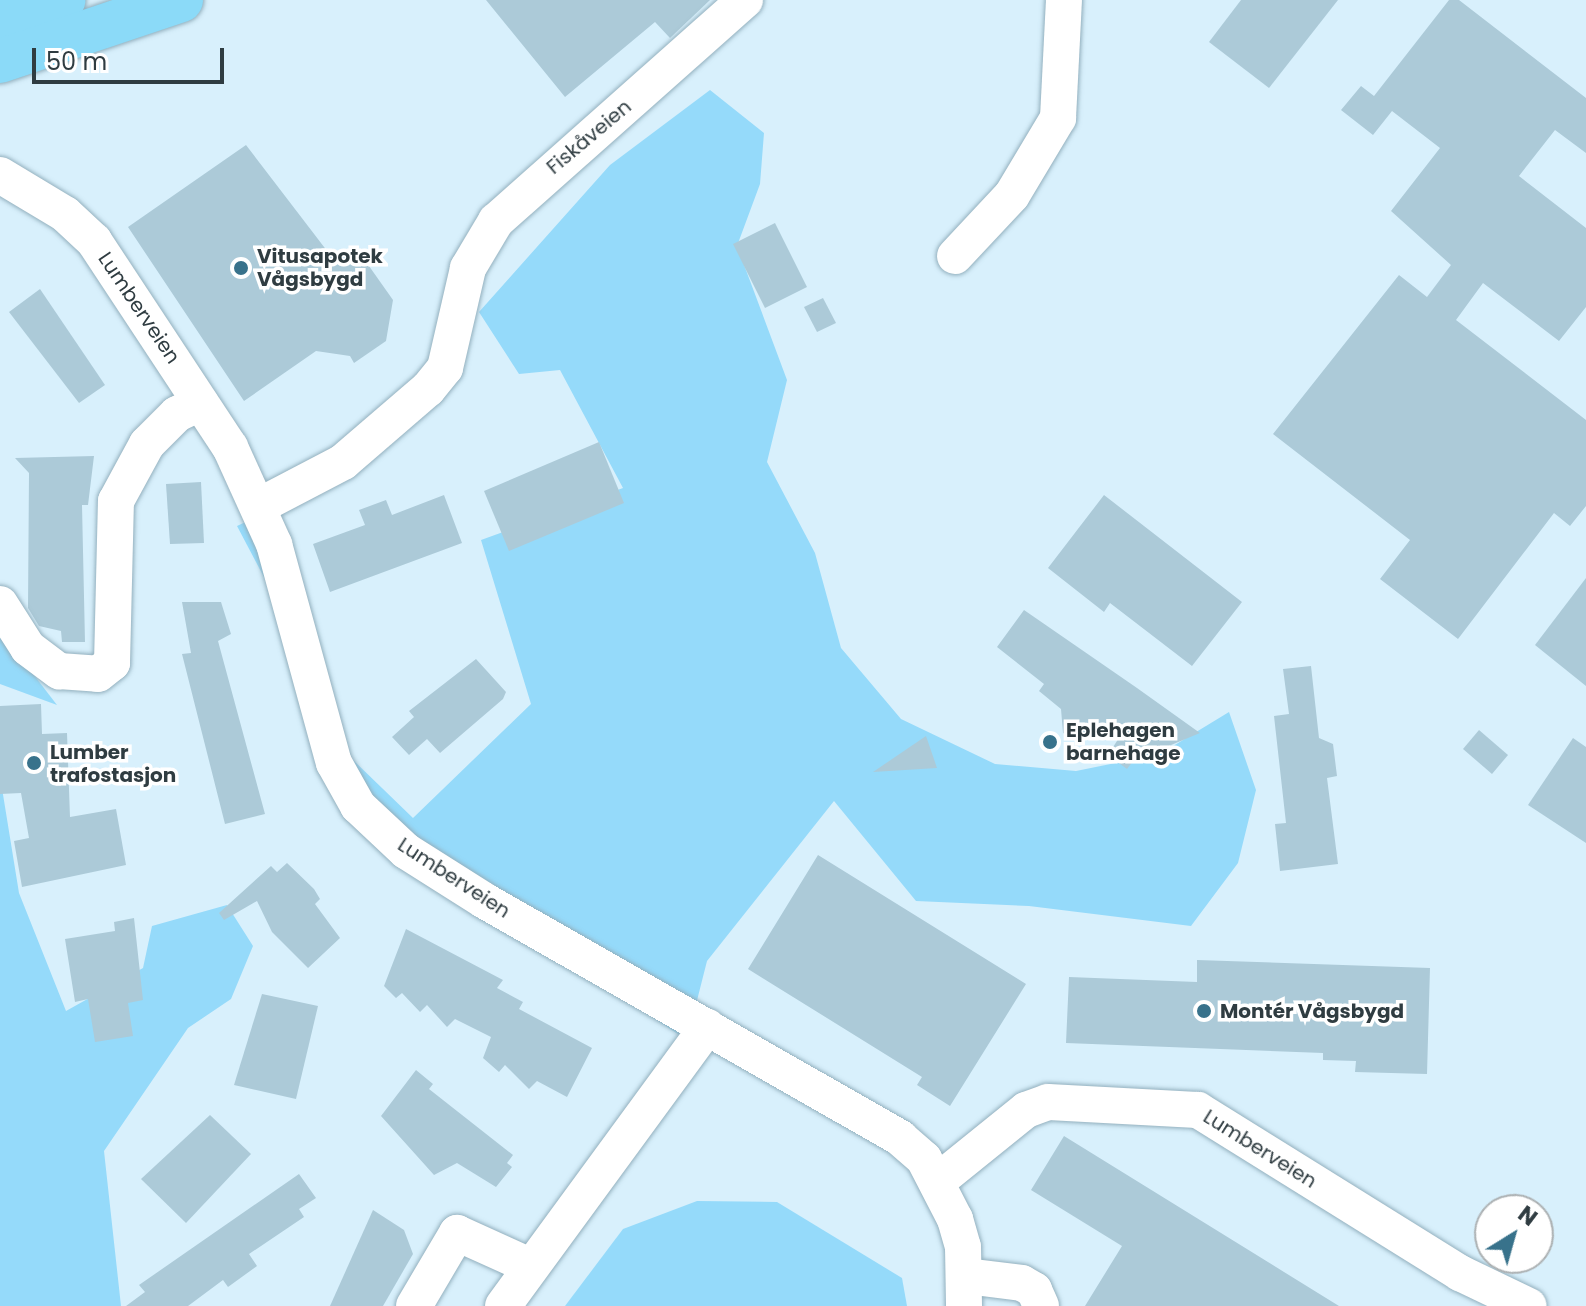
<!DOCTYPE html>
<meta charset="utf-8">
<style>
body{margin:0}
#map{position:relative;width:1586px;height:1306px;overflow:hidden;background:#d8f0fc;font-family:Poppins,sans-serif}
div>[style]{position:absolute}
.green>*{inset:0;background:#95dafa}
.building>*{inset:0;background:#accad8}
.roads{filter:drop-shadow(0 0 2px #93b0be) drop-shadow(0 0 2px #93b0be)}
.minor>*{height:36px;margin:-18px;padding:0 18px;transform-origin:18px;border-radius:18px;background:#fff}
.major>*{height:44px;margin:-22px;padding:0 22px;transform-origin:22px;border-radius:22px;background:#8bdaf8}
.dots>*{width:22px;height:22px;translate:-50% -50%;box-sizing:border-box;border:4px solid #fff;border-radius:50%}
span{translate:-50% -50%;white-space:nowrap;text-align:center;line-height:1.15;-webkit-text-stroke:7px #fff;paint-order:stroke}
.street-label{font-size:20px;color:#2f3c41}
.poi-label{font-size:20px;color:#2f3c41;font-weight:700}
.left{translate:0 -50%;text-align:left}
.north{position:absolute;left:1474px;top:1194px;width:80px;height:80px;box-sizing:border-box;background:#fff;border:2px solid #acb1b3;border-radius:50%;rotate:37deg;font-size:22px;font-weight:700;line-height:32px;text-align:center;color:#2f3c41}
.north::after{content:'';display:block;margin:auto;width:28px;height:36px;background:#38728b;clip-path:polygon(50% 0,100% 100%,50% 72%,0 100%)}
.scale{position:absolute;left:32px;top:48px;width:192px;height:36px;box-sizing:border-box;border:4px solid #2f3c41;border-top:0;padding-left:10px;font-size:24px;line-height:28px;white-space:nowrap;color:#2f3c41;-webkit-text-stroke:6px #fff;paint-order:stroke}
</style>
<div id="map">
<div class="green">
<i style="clip-path:polygon(710px 90px,764px 133px,760px 184px,737px 246px,787px 380px,767px 462px,815px 553px,841px 648px,901px 719px,995px 764px,1076px 771px,1160px 754px,1229px 712px,1256px 790px,1238px 863px,1191px 926px,1029px 906px,916px 901px,834px 801px,707px 961px,687px 1040px,347px 817px,275px 598px,237px 526px,275px 508px,268px 530px,352px 759px,413px 818px,531px 704px,481px 540px,623px 488px,560px 370px,519px 374px,479px 312px,610px 165px)"></i>
<i style="clip-path:polygon(0 631px,57px 705px,0 684px)"></i>
<i style="clip-path:polygon(0 776px,19px 893px,66px 1011px,143px 968px,152px 926px,227px 905px,253px 946px,231px 999px,188px 1028px,104px 1151px,121px 1306px,0 1306px)"></i>
<i style="clip-path:polygon(697px 1201px,777px 1202px,902px 1278px,907px 1306px,565px 1306px,623px 1229px)"></i>
</div>
<div class="building">
<i style="clip-path:polygon(486px 0,710px 0,670px 38px,655px 22px,565px 97px)"></i>
<i style="clip-path:polygon(1241px 0,1338px 0,1269px 88px,1209px 42px)"></i>
<i style="clip-path:polygon(1449px 0,1459px 0,1586px 98px,1586px 153px,1555px 130px,1519px 176px,1586px 228px,1586px 307px,1559px 341px,1483px 283px,1456px 320px,1586px 420px,1586px 506px,1570px 526px,1554px 513px,1458px 639px,1380px 579px,1410px 540px,1273px 434px,1399px 275px,1427px 297px,1451px 265px,1391px 211px,1440px 148px,1392px 111px,1373px 135px,1341px 110px,1361px 86px,1374px 96px)"></i>
<i style="clip-path:polygon(246px 145px,334px 260px,369px 266px,393px 300px,386px 341px,354px 363px,350px 356px,316px 351px,244px 401px,128px 227px)"></i>
<i style="clip-path:polygon(775px 223px,807px 287px,765px 308px,733px 244px)"></i>
<i style="clip-path:polygon(40px 289px,105px 385px,79px 403px,9px 312px)"></i>
<i style="clip-path:polygon(823px 298px,836px 323px,817px 332px,804px 307px)"></i>
<i style="clip-path:polygon(599px 442px,624px 503px,509px 551px,484px 491px)"></i>
<i style="clip-path:polygon(94px 456px,88px 505px,82px 505px,85px 642px,62px 642px,61px 631px,39px 626px,28px 608px,29px 473px,15px 458px)"></i>
<i style="clip-path:polygon(201px 482px,204px 543px,170px 544px,166px 484px)"></i>
<i style="clip-path:polygon(444px 495px,462px 543px,330px 592px,313px 544px,365px 525px,359px 510px,386px 500px,392px 515px)"></i>
<i style="clip-path:polygon(1104px 495px,1242px 602px,1192px 666px,1110px 603px,1104px 612px,1048px 568px)"></i>
<i style="clip-path:polygon(1586px 578px,1586px 686px,1535px 645px)"></i>
<i style="clip-path:polygon(182px 602px,221px 602px,231px 634px,218px 641px,265px 814px,225px 824px,182px 654px,191px 653px)"></i>
<i style="clip-path:polygon(1024px 610px,1137px 688px,1200px 733px,1147px 755px,1140px 752px,1127px 769px,1108px 755px,1124px 730px,1075px 739px,1063px 733px,1061px 709px,1039px 691px,1044px 684px,997px 647px)"></i>
<i style="clip-path:polygon(476px 659px,506px 692px,503px 699px,440px 753px,427px 739px,409px 755px,392px 737px,414px 717px,409px 711px)"></i>
<i style="clip-path:polygon(1311px 666px,1319px 738px,1333px 744px,1337px 776px,1327px 778px,1338px 864px,1280px 871px,1275px 824px,1286px 823px,1274px 716px,1289px 714px,1283px 669px)"></i>
<i style="clip-path:polygon(41px 704px,42px 734px,67px 733px,70px 817px,116px 809px,126px 865px,22px 887px,14px 841px,29px 838px,21px 793px,0 794px,0 706px)"></i>
<i style="clip-path:polygon(1479px 730px,1508px 755px,1492px 774px,1463px 749px)"></i>
<i style="clip-path:polygon(926px 736px,937px 768px,873px 772px)"></i>
<i style="clip-path:polygon(1573px 738px,1586px 747px,1586px 843px,1528px 805px)"></i>
<i style="clip-path:polygon(818px 855px,1026px 984px,950px 1106px,917px 1085px,922px 1077px,748px 969px)"></i>
<i style="clip-path:polygon(287px 863px,314px 889px,320px 899px,315px 904px,340px 938px,308px 968px,272px 932px,257px 901px,224px 920px,219px 913px,271px 866px,277px 872px)"></i>
<i style="clip-path:polygon(134px 918px,143px 1000px,128px 1003px,133px 1036px,95px 1042px,88px 999px,75px 1002px,65px 939px,115px 931px,114px 922px)"></i>
<i style="clip-path:polygon(406px 929px,503px 980px,497px 988px,523px 1002px,519px 1009px,592px 1048px,567px 1097px,537px 1081px,529px 1089px,505px 1065px,499px 1072px,483px 1058px,491px 1037px,455px 1019px,447px 1027px,427px 1005px,420px 1012px,402px 993px,396px 998px,384px 986px)"></i>
<i style="clip-path:polygon(1197px 960px,1430px 968px,1427px 1074px,1355px 1072px,1356px 1061px,1323px 1060px,1323px 1053px,1066px 1043px,1069px 977px,1197px 982px)"></i>
<i style="clip-path:polygon(262px 994px,318px 1006px,296px 1099px,234px 1085px)"></i>
<i style="clip-path:polygon(416px 1070px,433px 1084px,429px 1089px,513px 1155px,507px 1163px,512px 1167px,496px 1187px,457px 1163px,434px 1175px,381px 1116px)"></i>
<i style="clip-path:polygon(210px 1115px,251px 1154px,186px 1223px,141px 1179px)"></i>
<i style="clip-path:polygon(1064px 1136px,1339px 1306px,1085px 1306px,1122px 1246px,1031px 1190px)"></i>
<i style="clip-path:polygon(299px 1174px,316px 1198px,299px 1209px,304px 1217px,249px 1254px,257px 1266px,228px 1287px,223px 1280px,188px 1306px,126px 1306px,145px 1292px,139px 1285px)"></i>
<i style="clip-path:polygon(373px 1210px,404px 1230px,413px 1254px,383px 1306px,330px 1306px)"></i>
</div>
<div class="roads">
<div class="minor">
<i style="left:0;top:175px;width:76px;rotate:31deg"></i>
<i style="left:65px;top:214px;width:40px;rotate:43deg"></i>
<i style="left:94px;top:241px;width:247px;rotate:56.6deg"></i>
<i style="left:230px;top:447px;width:107px;rotate:65.6deg"></i>
<i style="left:274px;top:544px;width:227px;rotate:74.7deg"></i>
<i style="left:334px;top:763px;width:49px;rotate:60.8deg"></i>
<i style="left:358px;top:806px;width:66px;rotate:43.2deg"></i>
<i style="left:406px;top:851px;width:93px;rotate:32.3deg"></i>
<i style="left:485px;top:901px;width:478px;rotate:29.7deg"></i>
<i style="left:900px;top:1138px;width:32px;rotate:41deg"></i>
<i style="left:924px;top:1159px;width:68px;rotate:62.7deg"></i>
<i style="left:955px;top:1219px;width:29px;rotate:74deg"></i>
<i style="left:963px;top:1247px;width:59px;rotate:89deg"></i>
<i style="left:955px;top:256px;width:83px;rotate:-46.9deg"></i>
<i style="left:1012px;top:195px;width:90px;rotate:-59.1deg"></i>
<i style="left:1058px;top:118px;width:118px;rotate:-87.1deg"></i>
<i style="left:259px;top:506px;width:95px;rotate:-27.6deg"></i>
<i style="left:343px;top:462px;width:112px;rotate:-40.7deg"></i>
<i style="left:428px;top:389px;width:27px;rotate:-51deg"></i>
<i style="left:445px;top:368px;width:103px;rotate:-77deg"></i>
<i style="left:468px;top:268px;width:55px;rotate:-59.2deg"></i>
<i style="left:496px;top:221px;width:333px;rotate:-41.6deg"></i>
<i style="left:0;top:604px;width:52px;rotate:57.5deg"></i>
<i style="left:28px;top:648px;width:39px;rotate:37deg"></i>
<i style="left:59px;top:671px;width:39px;rotate:4deg"></i>
<i style="left:98px;top:674px;width:18px;rotate:-38deg"></i>
<i style="left:112px;top:663px;width:162px;rotate:-88.6deg"></i>
<i style="left:116px;top:501px;width:65px;rotate:-61.5deg"></i>
<i style="left:147px;top:444px;width:42px;rotate:-45deg"></i>
<i style="left:177px;top:414px;width:26px;rotate:-25deg"></i>
<i style="left:938px;top:1181px;width:113px;rotate:-38.9deg"></i>
<i style="left:1026px;top:1110px;width:23px;rotate:-20deg"></i>
<i style="left:1048px;top:1102px;width:150px;rotate:3.1deg"></i>
<i style="left:1198px;top:1110px;width:309px;rotate:31.9deg"></i>
<i style="left:1460px;top:1273px;width:76px;rotate:25.6deg"></i>
<i style="left:966px;top:1276px;width:56px;rotate:7.1deg"></i>
<i style="left:1022px;top:1283px;width:14px;rotate:30deg"></i>
<i style="left:1034px;top:1290px;width:17px;rotate:66deg"></i>
<i style="left:414px;top:1306px;width:85px;rotate:-59.5deg"></i>
<i style="left:457px;top:1233px;width:78px;rotate:24.3deg"></i>
<i style="left:503px;top:1306px;width:346px;rotate:-53.8deg"></i>
</div>
<div class="major">
<i style="left:0;top:18px;width:66px;rotate:-15.9deg"></i>
<i style="left:0;top:61px;width:191px;rotate:-18.6deg"></i>
</div>
</div>
<div class="dots">
<i style="left:241px;top:268px;background:#38728b"></i>
<i style="left:1050px;top:742px;background:#38728b"></i>
<i style="left:34px;top:763px;background:#38728b"></i>
<i style="left:1204px;top:1011px;background:#38728b"></i>
</div>
<div class="street-label">
<span style="left:589px;top:137px;rotate:-40deg">Fiskåveien</span>
<span style="left:139px;top:308px;rotate:56deg">Lumberveien</span>
<span style="left:454px;top:878px;rotate:33deg">Lumberveien</span>
<span style="left:1260px;top:1149px;rotate:32deg">Lumberveien</span>
</div>
<div class="poi-label">
<span class="left" style="left:257px;top:268px">Vitusapotek<br>Vågsbygd</span>
<span class="left" style="left:1066px;top:742px">Eplehagen<br>barnehage</span>
<span class="left" style="left:50px;top:764px">Lumber<br>trafostasjon</span>
<span class="left" style="left:1220px;top:1011px">Montér Vågsbygd</span>
</div>
<div class="north">N</div>
<div class="scale">50 m</div>
</div>
